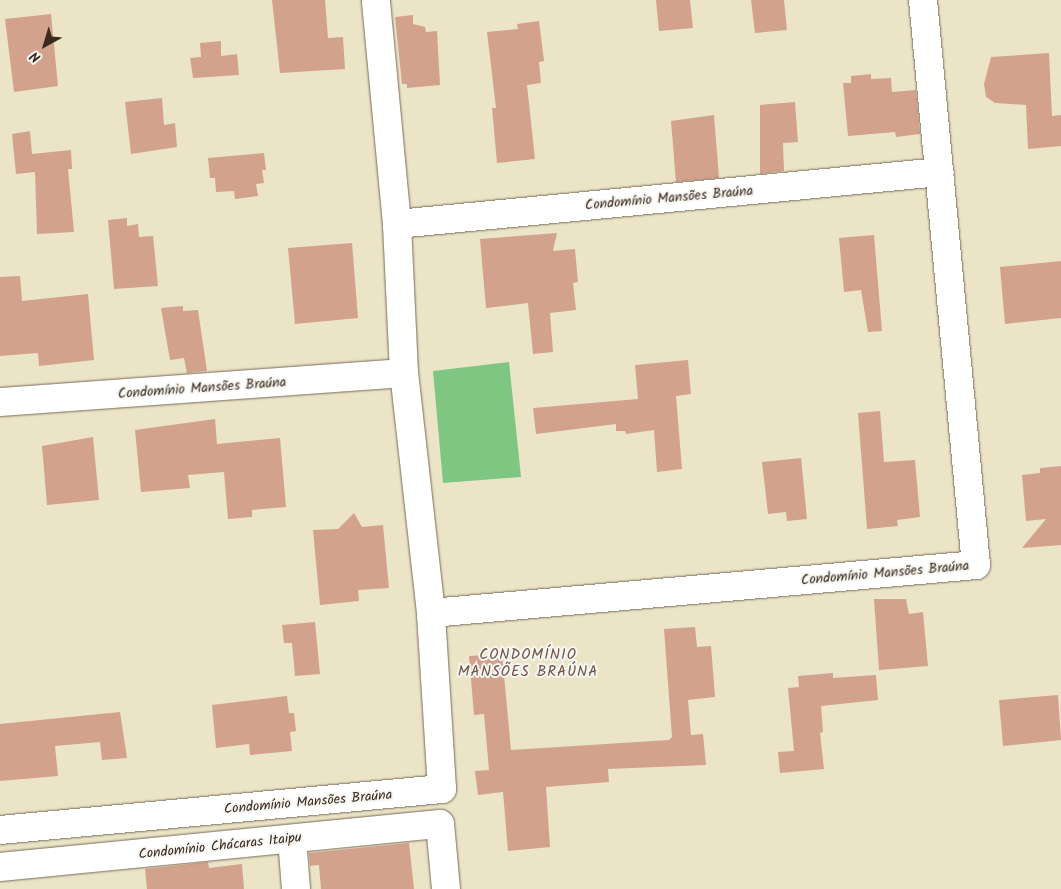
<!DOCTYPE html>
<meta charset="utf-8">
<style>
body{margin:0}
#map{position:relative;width:1061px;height:889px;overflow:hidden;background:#ebe4c7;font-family:Kalam,sans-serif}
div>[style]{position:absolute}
.green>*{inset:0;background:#7ec682}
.building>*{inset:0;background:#d3a28d}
.roads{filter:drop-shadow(0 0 1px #796b59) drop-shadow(0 0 1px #796b59)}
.minor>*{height:28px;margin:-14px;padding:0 14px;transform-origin:14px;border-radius:14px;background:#fff}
span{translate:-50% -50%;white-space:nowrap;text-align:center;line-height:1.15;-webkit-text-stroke:4px #f6f6f2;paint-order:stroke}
.street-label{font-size:14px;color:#3b2a1e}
.neighbourhood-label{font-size:15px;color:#705445;letter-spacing:1px}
.north{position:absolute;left:20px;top:20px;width:50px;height:50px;-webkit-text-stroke:4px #f6f6f2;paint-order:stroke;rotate:219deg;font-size:14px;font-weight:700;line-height:20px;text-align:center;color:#3b2a1e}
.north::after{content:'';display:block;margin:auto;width:18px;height:22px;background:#3b2a1e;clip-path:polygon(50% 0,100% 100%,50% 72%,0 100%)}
</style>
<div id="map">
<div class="green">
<i style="clip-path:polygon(509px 362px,521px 477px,443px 483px,433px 371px)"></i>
</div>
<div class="building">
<i style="clip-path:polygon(272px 0,325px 0,328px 38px,343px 37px,345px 69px,280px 73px)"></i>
<i style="clip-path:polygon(656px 0,690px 0,693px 28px,659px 31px)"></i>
<i style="clip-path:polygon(751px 0,784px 0,787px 30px,755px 33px)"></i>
<i style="clip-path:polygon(51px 14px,58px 86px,14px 92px,5px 19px)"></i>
<i style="clip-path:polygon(413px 15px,413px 24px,425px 27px,426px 32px,437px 31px,440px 85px,407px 88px,407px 84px,402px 84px,395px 17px)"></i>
<i style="clip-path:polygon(539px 21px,544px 61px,539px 62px,541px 83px,527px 85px,535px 159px,497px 163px,492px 108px,496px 108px,487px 32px,518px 29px,517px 24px)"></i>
<i style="clip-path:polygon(221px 41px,221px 56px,237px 54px,239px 75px,193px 78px,190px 58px,201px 57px,200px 43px)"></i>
<i style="clip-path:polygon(1049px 53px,1052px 116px,1061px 115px,1061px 146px,1028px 149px,1026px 105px,995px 103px,986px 97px,984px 84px,991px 57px)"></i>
<i style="clip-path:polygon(871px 74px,871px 79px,891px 78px,892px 92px,916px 90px,920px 134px,896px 137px,895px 132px,848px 136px,843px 83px,851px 83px,851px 76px)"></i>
<i style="clip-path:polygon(162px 98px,164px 125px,175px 123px,177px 147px,131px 154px,125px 102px)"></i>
<i style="clip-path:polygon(795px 102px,798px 142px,783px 143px,784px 171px,760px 174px,760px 105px)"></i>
<i style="clip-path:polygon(714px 115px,719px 178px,676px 182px,671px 121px)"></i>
<i style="clip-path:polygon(30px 131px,32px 154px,71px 150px,72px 169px,68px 169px,74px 232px,37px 234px,35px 172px,16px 174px,12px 134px)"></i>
<i style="clip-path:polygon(264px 153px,266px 170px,262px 170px,264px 183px,256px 184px,258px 196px,235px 199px,234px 191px,216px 192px,215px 178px,210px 178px,208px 158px)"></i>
<i style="clip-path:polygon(127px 218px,127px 226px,138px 224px,139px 237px,153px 236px,158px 286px,114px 289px,108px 220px)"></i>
<i style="clip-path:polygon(557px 233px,553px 251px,575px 249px,578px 282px,573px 283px,576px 310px,550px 313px,553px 352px,533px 354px,528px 303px,486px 308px,480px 239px)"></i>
<i style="clip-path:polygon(874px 235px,882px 331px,868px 332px,861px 290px,844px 292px,839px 238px)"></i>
<i style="clip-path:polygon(352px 243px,358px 318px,295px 324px,288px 248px)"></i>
<i style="clip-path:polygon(1061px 261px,1061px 318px,1005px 324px,1000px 267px)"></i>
<i style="clip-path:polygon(20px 276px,22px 301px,88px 294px,94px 360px,39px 366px,38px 353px,0 356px,0 277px)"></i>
<i style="clip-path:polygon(183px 306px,183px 311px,198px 310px,207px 371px,187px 373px,184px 358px,170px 360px,161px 308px)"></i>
<i style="clip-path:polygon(688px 360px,691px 394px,676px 396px,682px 469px,657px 472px,654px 430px,626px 434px,625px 431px,616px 431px,616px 424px,536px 434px,533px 408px,638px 399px,635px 365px)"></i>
<i style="clip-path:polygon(880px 411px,884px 462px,915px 460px,920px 517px,897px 520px,898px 526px,867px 529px,858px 413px)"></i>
<i style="clip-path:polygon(215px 419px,217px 444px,280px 438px,286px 507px,252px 510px,252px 517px,228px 519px,224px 472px,188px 475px,190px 488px,141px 492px,135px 430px)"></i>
<i style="clip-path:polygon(93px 437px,99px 500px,47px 505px,42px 446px)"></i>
<i style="clip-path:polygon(801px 458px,807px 519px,787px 521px,786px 512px,768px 514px,762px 462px)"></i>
<i style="clip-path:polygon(1061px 466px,1061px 545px,1022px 548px,1046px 519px,1026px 521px,1022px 475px,1040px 473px,1040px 468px)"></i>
<i style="clip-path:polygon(354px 513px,362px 527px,383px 525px,389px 588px,358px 590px,359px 601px,320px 605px,313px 530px,338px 529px)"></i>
<i style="clip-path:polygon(874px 599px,906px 599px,909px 614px,923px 612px,928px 666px,879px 670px)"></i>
<i style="clip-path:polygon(315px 622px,320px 674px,295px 676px,292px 643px,284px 643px,282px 625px)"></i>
<i style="clip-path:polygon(695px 627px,697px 647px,711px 646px,715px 697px,688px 700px,691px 735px,703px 734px,706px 765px,608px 769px,609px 782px,546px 787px,550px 847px,508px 851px,503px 792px,478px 795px,475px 771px,489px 770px,484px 714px,474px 715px,469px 656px,502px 654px,511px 750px,669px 740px,672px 737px,664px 629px)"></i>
<i style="clip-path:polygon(833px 673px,833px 678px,876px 675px,878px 700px,821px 706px,823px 732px,820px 733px,824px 769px,780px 773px,778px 752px,794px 751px,788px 688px,799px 687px,798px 676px)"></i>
<i style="clip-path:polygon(1058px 695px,1061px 740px,1003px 746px,999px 700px)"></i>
<i style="clip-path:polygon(287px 696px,289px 713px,294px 713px,296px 731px,290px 732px,292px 751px,250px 755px,249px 744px,216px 748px,212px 705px)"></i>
<i style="clip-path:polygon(120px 712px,127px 758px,102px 760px,100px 742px,55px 746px,58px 776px,0 781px,0 724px)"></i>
<i style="clip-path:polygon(409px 843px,414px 889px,321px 889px,319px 865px,310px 866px,309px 853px)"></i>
<i style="clip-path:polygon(208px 862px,209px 868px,242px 864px,244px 889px,147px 889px,145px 869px)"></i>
</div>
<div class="roads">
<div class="minor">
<i style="left:397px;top:224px;width:545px;rotate:-5.47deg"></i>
<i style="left:0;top:402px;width:405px;rotate:-4.1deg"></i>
<i style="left:431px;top:613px;width:547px;rotate:-5.03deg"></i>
<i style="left:976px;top:565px;width:567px;rotate:-95.36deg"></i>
<i style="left:0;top:830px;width:444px;rotate:-5.3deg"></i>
<i style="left:442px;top:789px;width:176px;rotate:-93.6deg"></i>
<i style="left:431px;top:613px;width:242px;rotate:-96.4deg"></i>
<i style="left:404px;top:373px;width:149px;rotate:-92.7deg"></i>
<i style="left:397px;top:224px;width:225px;rotate:-95.4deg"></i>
<i style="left:292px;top:839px;width:50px;rotate:85.4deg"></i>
<i style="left:0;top:867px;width:442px;rotate:-5.6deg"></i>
<i style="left:440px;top:824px;width:65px;rotate:84.7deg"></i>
</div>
</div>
<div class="street-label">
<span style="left:669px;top:198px;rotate:-5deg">Condomínio Mansões Braúna</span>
<span style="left:202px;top:388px;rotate:-4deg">Condomínio Mansões Braúna</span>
<span style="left:885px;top:573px;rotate:-5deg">Condomínio Mansões Braúna</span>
<span style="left:308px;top:802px;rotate:-5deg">Condomínio Mansões Braúna</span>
<span style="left:220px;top:846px;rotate:-6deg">Condomínio Chácaras Itaipu</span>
</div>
<div class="neighbourhood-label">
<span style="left:528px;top:664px">CONDOMÍNIO<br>MANSÕES BRAÚNA</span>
</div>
<div class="north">N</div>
</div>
